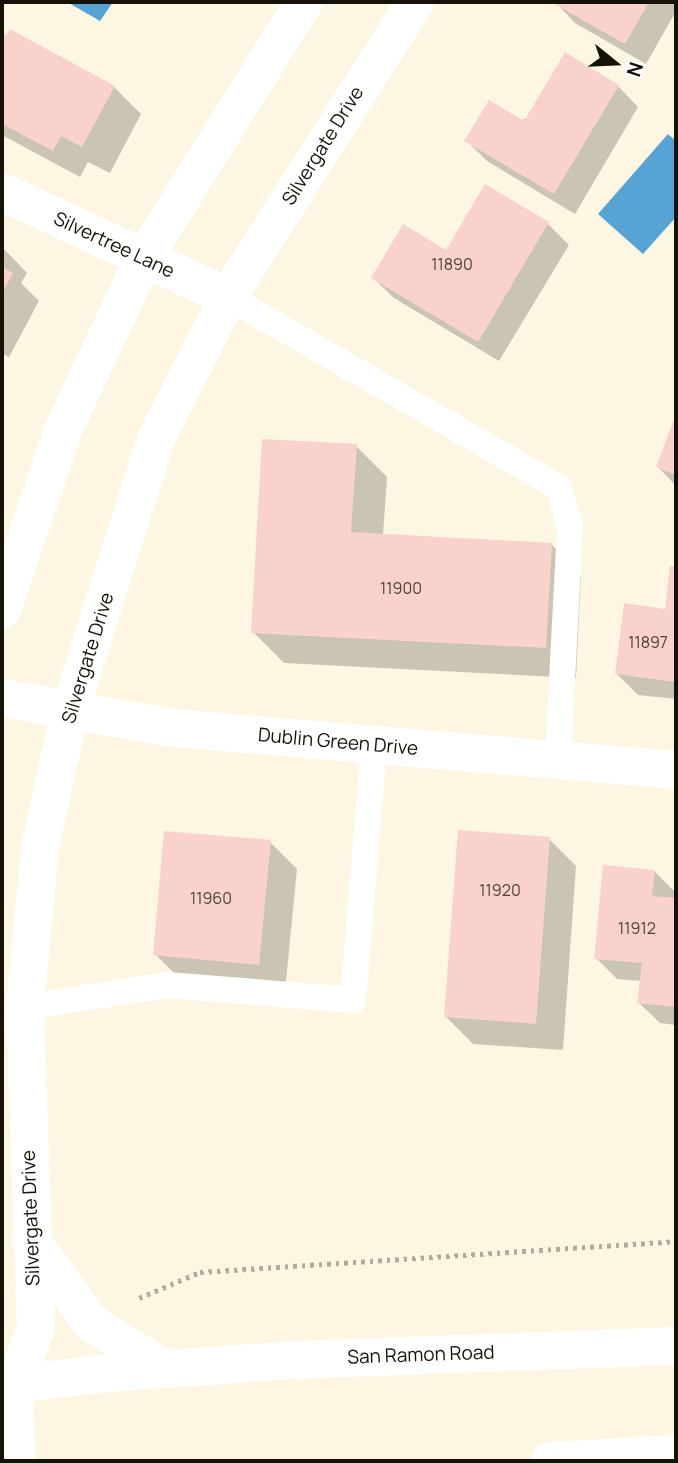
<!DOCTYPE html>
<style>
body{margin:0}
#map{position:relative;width:678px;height:1463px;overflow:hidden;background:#fdf6e3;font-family:Manrope,sans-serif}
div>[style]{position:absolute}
.water>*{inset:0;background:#56a3d4}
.shadow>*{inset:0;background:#0003}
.building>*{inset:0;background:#f9d2cb}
.path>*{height:4.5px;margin-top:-2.25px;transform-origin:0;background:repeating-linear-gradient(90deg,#b1ab9b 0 3.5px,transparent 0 8.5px)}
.service>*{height:26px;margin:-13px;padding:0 13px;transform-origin:13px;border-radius:13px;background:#fff}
.minor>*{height:38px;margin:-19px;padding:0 19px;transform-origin:19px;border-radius:19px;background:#fff}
.tertiary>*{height:38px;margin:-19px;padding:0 19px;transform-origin:19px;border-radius:19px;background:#fff}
.secondary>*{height:38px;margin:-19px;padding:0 19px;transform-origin:19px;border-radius:19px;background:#fff}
span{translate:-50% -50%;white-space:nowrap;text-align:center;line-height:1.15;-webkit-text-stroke:6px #fff;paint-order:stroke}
.number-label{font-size:16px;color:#4f4238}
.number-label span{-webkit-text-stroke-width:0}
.street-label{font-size:19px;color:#161207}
.frame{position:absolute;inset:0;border:4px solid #161207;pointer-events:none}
.north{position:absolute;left:580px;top:28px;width:70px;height:70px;-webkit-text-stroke:5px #fff;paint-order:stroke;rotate:108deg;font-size:19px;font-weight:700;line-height:28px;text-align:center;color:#161207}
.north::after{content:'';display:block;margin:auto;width:24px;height:32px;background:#161207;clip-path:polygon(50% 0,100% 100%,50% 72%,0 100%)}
</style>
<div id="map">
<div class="water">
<i style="clip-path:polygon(67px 2px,113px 2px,100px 21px)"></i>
<i style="clip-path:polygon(668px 134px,676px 141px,676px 217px,643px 254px,598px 214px)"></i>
</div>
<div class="shadow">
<i style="clip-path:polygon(555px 2px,676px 2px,676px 11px,646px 64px,575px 23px)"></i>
<i style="clip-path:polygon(11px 31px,114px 87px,141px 114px,110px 173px,88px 162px,80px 177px,2px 135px,2px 35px,7px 38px)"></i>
<i style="clip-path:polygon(618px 86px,638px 107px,575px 214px,487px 161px,466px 140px)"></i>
<i style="clip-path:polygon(485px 186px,548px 224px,569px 245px,499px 361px,394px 298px,373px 278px,446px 252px)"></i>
<i style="clip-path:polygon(2px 247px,27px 273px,21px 283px,39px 301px,9px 357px,2px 353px)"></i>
<i style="clip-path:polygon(676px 418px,676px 486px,658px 467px)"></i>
<i style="clip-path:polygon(356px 446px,387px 477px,383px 535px,551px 544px,581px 575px,576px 678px,284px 663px,253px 632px)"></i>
<i style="clip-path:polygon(671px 568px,676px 568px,676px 699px,638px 695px,617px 674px,666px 611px)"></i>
<i style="clip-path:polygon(549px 839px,576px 866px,563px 1050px,473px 1044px,446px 1017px)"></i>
<i style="clip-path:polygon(270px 842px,297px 869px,285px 991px,182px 981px,155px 954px)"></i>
<i style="clip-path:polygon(654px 871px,675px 892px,676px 900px,676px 1025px,660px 1023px,639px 1003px,642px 981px,617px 979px,596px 958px)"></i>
</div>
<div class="building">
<i style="clip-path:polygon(551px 2px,649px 2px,625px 44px)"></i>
<i style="clip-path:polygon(10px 29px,115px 86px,82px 147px,61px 136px,53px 151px,2px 124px,2px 33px,6px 35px)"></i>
<i style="clip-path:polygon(565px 52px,619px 85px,554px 194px,464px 141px,489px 100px,524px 121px)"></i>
<i style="clip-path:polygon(485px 184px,549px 222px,478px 342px,371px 278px,403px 224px,446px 250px)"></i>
<i style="clip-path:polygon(2px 267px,13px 273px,2px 294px)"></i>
<i style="clip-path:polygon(676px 414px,676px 475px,656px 467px)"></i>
<i style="clip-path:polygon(262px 439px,357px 444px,351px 532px,552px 543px,546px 648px,251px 633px)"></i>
<i style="clip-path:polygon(670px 566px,676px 566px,676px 682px,615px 674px,624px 603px,665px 609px)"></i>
<i style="clip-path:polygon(458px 830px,550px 837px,536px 1024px,444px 1017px)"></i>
<i style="clip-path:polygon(164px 831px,271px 840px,259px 965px,153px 955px)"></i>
<i style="clip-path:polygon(603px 865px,655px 870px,652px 896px,676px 898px,676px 1007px,637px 1003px,642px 963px,594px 959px)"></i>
</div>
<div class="path">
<i style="left:139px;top:1298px;width:66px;rotate:-23.1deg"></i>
<i style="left:200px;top:1272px;width:477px;rotate:-3.7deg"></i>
</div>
<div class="service">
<i style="left:228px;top:297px;width:382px;rotate:29.9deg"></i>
<i style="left:559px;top:487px;width:42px;rotate:75deg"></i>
<i style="left:570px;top:528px;width:232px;rotate:93deg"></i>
<i style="left:25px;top:1007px;width:144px;rotate:-8.8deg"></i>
<i style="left:167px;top:985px;width:187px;rotate:4.6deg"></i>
<i style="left:353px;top:1000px;width:257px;rotate:-85.3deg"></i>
</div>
<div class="minor">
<i style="left:2px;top:192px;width:249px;rotate:24.9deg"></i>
<i style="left:2px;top:698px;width:174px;rotate:10deg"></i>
<i style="left:173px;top:728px;width:505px;rotate:4.77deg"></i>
</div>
<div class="tertiary">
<i style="left:2px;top:610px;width:192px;rotate:-71.2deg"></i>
<i style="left:64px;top:428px;width:188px;rotate:-64.8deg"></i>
<i style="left:144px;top:258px;width:302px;rotate:-58deg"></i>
<i style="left:16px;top:1461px;width:76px;rotate:-91.5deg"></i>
<i style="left:14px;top:1385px;width:61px;rotate:-68.9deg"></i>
<i style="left:36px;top:1328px;width:321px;rotate:-92deg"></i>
<i style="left:25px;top:1007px;width:161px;rotate:-84.6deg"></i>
<i style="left:40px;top:847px;width:140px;rotate:-77.6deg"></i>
<i style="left:70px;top:710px;width:284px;rotate:-72.4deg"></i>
<i style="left:156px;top:439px;width:159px;rotate:-63.1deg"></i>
<i style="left:228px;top:297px;width:349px;rotate:-57.6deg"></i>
</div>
<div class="secondary">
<i style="left:31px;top:1240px;width:104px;rotate:54deg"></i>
<i style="left:92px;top:1324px;width:87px;rotate:31.3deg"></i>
<i style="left:2px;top:1386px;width:106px;rotate:-7.1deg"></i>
<i style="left:107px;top:1373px;width:187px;rotate:-4deg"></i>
<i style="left:294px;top:1360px;width:382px;rotate:-2.1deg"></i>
<i style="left:550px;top:1461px;width:126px;rotate:-3.2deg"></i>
</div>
<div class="number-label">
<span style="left:452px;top:264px">11890</span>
<span style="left:401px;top:588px">11900</span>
<span style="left:648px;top:642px">11897</span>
<span style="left:500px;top:890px">11920</span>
<span style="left:211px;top:898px">11960</span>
<span style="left:637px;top:928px">11912</span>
</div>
<div class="street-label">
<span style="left:323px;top:146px;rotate:-58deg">Silvergate Drive</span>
<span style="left:114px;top:245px;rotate:25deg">Silvertree Lane</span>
<span style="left:88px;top:658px;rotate:-73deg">Silvergate Drive</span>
<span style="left:338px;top:742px;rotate:5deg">Dublin Green Drive</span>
<span style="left:31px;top:1218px;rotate:-92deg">Silvergate Drive</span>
<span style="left:421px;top:1355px;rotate:-2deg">San Ramon Road</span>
</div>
<div class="frame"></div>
<div class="north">N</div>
</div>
